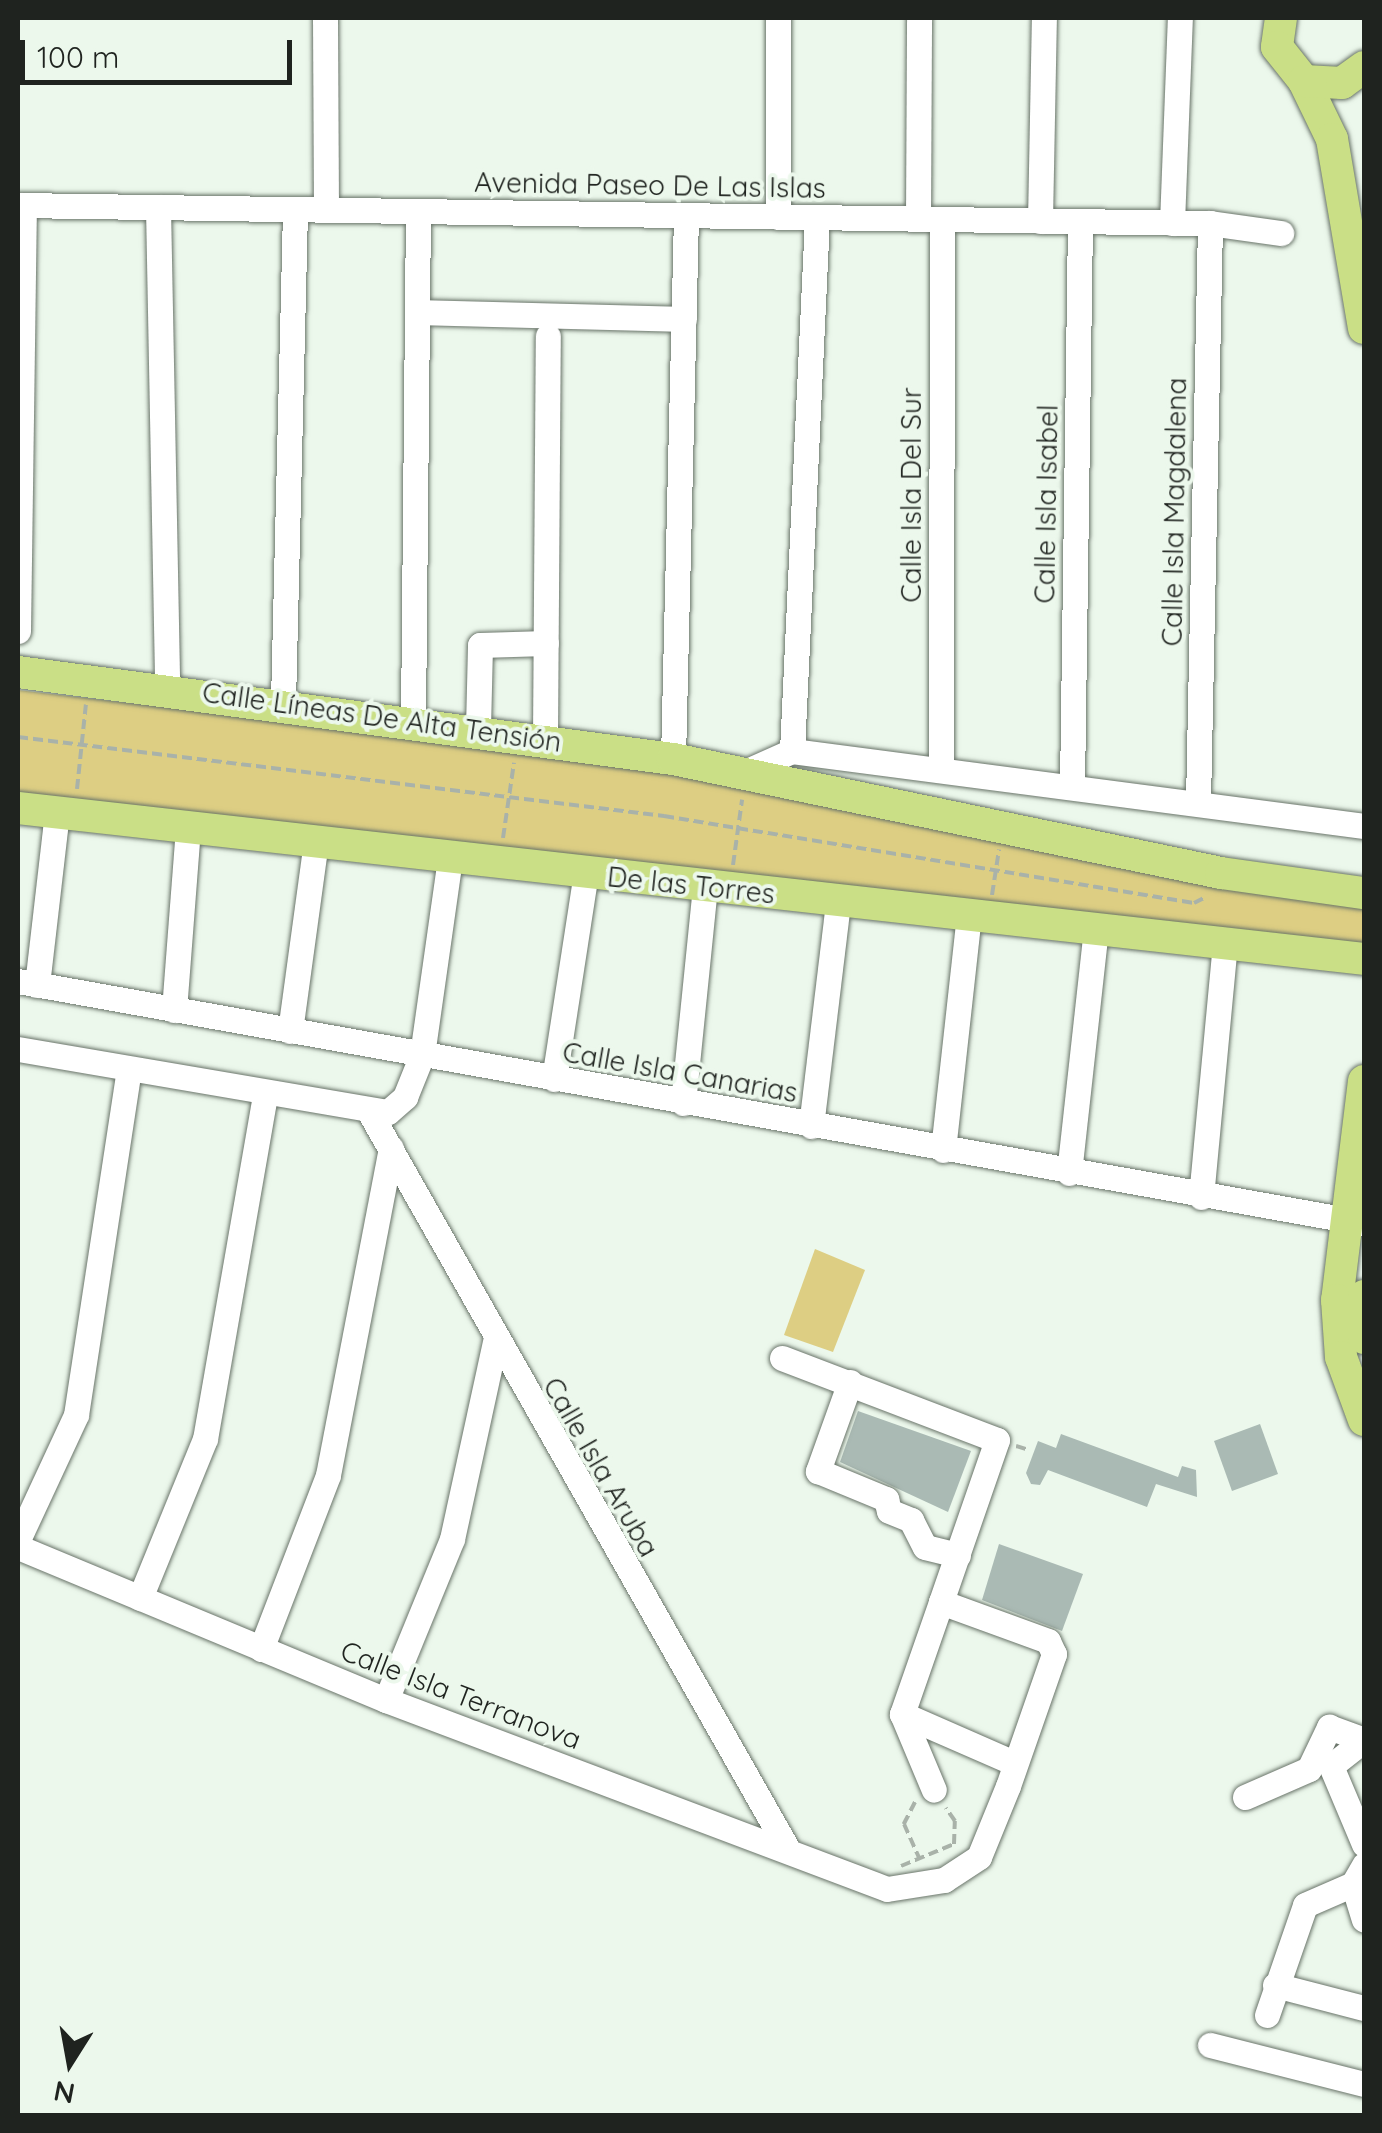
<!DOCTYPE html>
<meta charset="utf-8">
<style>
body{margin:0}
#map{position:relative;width:1382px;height:2133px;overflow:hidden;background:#ecf8ec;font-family:Quicksand,sans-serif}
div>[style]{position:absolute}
.green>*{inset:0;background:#ddce83}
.building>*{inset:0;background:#aabab4}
.path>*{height:4px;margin-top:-2px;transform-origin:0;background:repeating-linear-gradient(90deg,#a9b2a9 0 10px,transparent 0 15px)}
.roads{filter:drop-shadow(0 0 2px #697469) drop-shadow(0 0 2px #697469)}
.minor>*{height:25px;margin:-12.5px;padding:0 12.5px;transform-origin:12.5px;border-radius:12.5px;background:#fff}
.major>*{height:32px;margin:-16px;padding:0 16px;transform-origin:16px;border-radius:16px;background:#cadf86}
span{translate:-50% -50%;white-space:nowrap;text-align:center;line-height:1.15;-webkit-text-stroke:8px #ecf8ec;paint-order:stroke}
.street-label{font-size:28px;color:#1f231f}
.frame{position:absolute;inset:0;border:20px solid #1f231f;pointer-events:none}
.north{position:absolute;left:20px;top:2013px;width:100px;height:100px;-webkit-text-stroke:8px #ecf8ec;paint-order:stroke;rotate:191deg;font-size:28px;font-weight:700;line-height:40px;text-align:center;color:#1f231f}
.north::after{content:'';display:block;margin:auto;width:35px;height:45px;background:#1f231f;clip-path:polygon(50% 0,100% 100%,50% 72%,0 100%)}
.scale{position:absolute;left:20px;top:40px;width:272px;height:45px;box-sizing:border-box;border:5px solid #1f231f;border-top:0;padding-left:12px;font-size:30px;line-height:35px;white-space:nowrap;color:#1f231f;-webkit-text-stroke:8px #ecf8ec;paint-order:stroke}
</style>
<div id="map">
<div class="green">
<i style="clip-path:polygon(18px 690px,602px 759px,1364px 904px,1364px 944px,18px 792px)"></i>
<i style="clip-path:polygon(815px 1249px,865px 1270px,833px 1352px,784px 1335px)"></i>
</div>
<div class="building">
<i style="clip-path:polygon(858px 1411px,971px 1451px,948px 1512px,840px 1462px)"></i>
<i style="clip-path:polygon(1260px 1424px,1278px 1474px,1232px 1491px,1214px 1441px)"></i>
<i style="clip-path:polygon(1061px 1434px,1178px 1477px,1182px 1466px,1196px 1470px,1197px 1497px,1156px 1484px,1147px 1507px,1048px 1470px,1040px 1485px,1031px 1484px,1026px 1473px,1038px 1441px,1056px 1448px)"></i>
<i style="clip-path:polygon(999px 1544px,1083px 1574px,1062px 1631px,982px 1600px)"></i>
</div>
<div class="path">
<i style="left:18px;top:737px;width:651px;rotate:6.97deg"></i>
<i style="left:664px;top:816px;width:537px;rotate:9.32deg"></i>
<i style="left:1194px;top:903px;width:13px;rotate:-27deg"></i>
<i style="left:77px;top:789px;width:85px;rotate:-84deg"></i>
<i style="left:503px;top:838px;width:76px;rotate:-81.7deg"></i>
<i style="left:733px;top:865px;width:66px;rotate:-82.1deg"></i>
<i style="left:992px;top:895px;width:46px;rotate:-81.2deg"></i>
<i style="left:1016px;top:1446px;width:14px;rotate:17deg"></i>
<i style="left:915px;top:1802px;width:25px;rotate:117deg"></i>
<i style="left:904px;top:1824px;width:37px;rotate:66deg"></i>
<i style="left:901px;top:1866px;width:57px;rotate:-22.5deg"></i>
<i style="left:954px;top:1844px;width:23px;rotate:-88deg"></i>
<i style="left:955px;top:1821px;width:16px;rotate:-125deg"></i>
</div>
<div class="roads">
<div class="minor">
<i style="left:325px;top:18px;width:192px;rotate:89.7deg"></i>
<i style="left:18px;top:205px;width:1192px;rotate:0.87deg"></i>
<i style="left:1210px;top:223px;width:72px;rotate:8deg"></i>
<i style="left:158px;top:207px;width:482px;rotate:88.9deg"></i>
<i style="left:778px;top:217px;width:199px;rotate:-90deg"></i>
<i style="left:918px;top:219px;width:201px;rotate:-89.7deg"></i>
<i style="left:1040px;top:221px;width:203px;rotate:-88.9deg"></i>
<i style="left:1172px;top:223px;width:205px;rotate:-87.8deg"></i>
<i style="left:418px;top:312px;width:266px;rotate:1.5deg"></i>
<i style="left:18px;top:631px;width:426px;rotate:-89.2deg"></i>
<i style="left:283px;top:702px;width:493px;rotate:-88.6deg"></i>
<i style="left:413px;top:720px;width:509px;rotate:-89.44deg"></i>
<i style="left:478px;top:728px;width:83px;rotate:-88.6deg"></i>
<i style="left:480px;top:645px;width:66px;rotate:-1.7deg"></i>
<i style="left:545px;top:738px;width:402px;rotate:-89.6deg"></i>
<i style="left:792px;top:751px;width:534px;rotate:-87.31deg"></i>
<i style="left:673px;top:759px;width:544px;rotate:-88.63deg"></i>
<i style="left:941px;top:769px;width:549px;rotate:-89.9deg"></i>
<i style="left:745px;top:772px;width:51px;rotate:-24.1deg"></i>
<i style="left:792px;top:751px;width:577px;rotate:7.47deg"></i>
<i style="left:1072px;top:787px;width:566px;rotate:-89.19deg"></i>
<i style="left:1198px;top:802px;width:579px;rotate:-88.81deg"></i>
<i style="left:18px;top:981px;width:1368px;rotate:10.19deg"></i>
<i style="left:37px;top:985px;width:173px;rotate:-83.4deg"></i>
<i style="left:174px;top:1010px;width:183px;rotate:-85.6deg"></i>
<i style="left:290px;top:1031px;width:191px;rotate:-82.2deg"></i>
<i style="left:18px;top:1049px;width:375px;rotate:9.7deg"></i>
<i style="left:388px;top:1112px;width:23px;rotate:-41deg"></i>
<i style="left:405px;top:1097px;width:45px;rotate:-68deg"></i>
<i style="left:422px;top:1055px;width:199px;rotate:-81.9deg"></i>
<i style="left:554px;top:1079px;width:208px;rotate:-81.2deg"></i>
<i style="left:683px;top:1103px;width:218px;rotate:-84.2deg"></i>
<i style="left:370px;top:1113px;width:845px;rotate:60.43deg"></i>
<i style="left:811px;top:1126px;width:226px;rotate:-83.1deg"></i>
<i style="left:943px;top:1150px;width:235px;rotate:-83.7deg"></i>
<i style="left:1069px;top:1173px;width:244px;rotate:-83.7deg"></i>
<i style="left:1201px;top:1197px;width:254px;rotate:-84.6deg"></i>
<i style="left:782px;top:1358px;width:230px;rotate:20.9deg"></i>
<i style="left:997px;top:1440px;width:171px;rotate:109.1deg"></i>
<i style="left:850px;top:1382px;width:95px;rotate:109.8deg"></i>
<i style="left:818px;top:1471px;width:74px;rotate:22.4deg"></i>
<i style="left:886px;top:1499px;width:12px;rotate:76deg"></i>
<i style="left:889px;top:1511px;width:24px;rotate:22deg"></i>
<i style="left:911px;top:1520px;width:30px;rotate:63deg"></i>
<i style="left:925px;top:1547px;width:34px;rotate:14deg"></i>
<i style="left:18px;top:1540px;width:138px;rotate:-65.1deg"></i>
<i style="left:76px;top:1415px;width:350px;rotate:-81.3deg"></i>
<i style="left:18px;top:1547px;width:399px;rotate:22.6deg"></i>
<i style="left:386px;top:1700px;width:535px;rotate:20.67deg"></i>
<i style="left:887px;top:1889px;width:58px;rotate:-9deg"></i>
<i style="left:944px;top:1880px;width:42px;rotate:-33.3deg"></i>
<i style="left:979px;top:1857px;width:77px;rotate:-67.8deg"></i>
<i style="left:1008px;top:1786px;width:140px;rotate:-70.8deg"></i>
<i style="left:1054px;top:1654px;width:14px;rotate:-115deg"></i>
<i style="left:1048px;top:1641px;width:114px;rotate:-160deg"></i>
<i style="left:941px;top:1602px;width:119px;rotate:109.2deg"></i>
<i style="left:902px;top:1714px;width:122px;rotate:23.6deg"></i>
<i style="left:140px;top:1598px;width:172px;rotate:-67.8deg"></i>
<i style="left:205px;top:1439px;width:350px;rotate:-80.1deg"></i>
<i style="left:261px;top:1649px;width:186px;rotate:-68.9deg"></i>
<i style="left:328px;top:1475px;width:333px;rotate:-79.1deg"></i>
<i style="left:386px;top:1700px;width:174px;rotate:-67.7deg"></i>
<i style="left:452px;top:1539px;width:202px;rotate:-77.7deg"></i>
<i style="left:902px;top:1714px;width:82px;rotate:67.2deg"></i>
<i style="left:1364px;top:1740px;width:42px;rotate:141.8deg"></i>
<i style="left:1331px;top:1766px;width:85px;rotate:67.1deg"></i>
<i style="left:1245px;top:1797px;width:70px;rotate:-23.6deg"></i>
<i style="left:1309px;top:1769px;width:47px;rotate:-64.5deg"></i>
<i style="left:1329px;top:1727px;width:37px;rotate:20deg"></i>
<i style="left:1353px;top:1884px;width:37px;rotate:73deg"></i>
<i style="left:1275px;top:1985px;width:92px;rotate:14.5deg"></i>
<i style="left:1267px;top:2015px;width:116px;rotate:-70.9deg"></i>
<i style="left:1305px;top:1905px;width:52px;rotate:-23.6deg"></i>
<i style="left:1353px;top:1884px;width:22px;rotate:-60deg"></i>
<i style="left:1210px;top:2045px;width:159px;rotate:14.2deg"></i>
</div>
<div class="major">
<i style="left:1281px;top:18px;width:29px;rotate:98deg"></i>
<i style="left:1277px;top:47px;width:43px;rotate:51.5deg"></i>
<i style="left:1304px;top:81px;width:64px;rotate:64.2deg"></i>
<i style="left:1332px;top:139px;width:192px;rotate:80.4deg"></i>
<i style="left:1304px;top:81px;width:38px;rotate:3deg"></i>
<i style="left:1342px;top:83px;width:27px;rotate:-36deg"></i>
<i style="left:18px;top:672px;width:661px;rotate:7.57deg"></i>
<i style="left:673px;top:759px;width:560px;rotate:11.75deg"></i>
<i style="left:1221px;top:873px;width:144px;rotate:8deg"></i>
<i style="left:18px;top:808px;width:1354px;rotate:6.4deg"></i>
<i style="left:1364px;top:1081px;width:221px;rotate:97deg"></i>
<i style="left:1337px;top:1300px;width:57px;rotate:86deg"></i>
<i style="left:1341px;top:1357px;width:67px;rotate:69.9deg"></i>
<i style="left:1364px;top:1296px;width:42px;rotate:90deg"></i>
</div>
</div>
<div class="street-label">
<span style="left:650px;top:185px;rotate:1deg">Avenida Paseo De Las Islas</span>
<span style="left:911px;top:495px;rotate:-90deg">Calle Isla Del Sur</span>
<span style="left:1046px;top:504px;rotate:-89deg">Calle Isla Isabel</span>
<span style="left:1174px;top:512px;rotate:-89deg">Calle Isla Magdalena</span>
<span style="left:382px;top:717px;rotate:8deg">Calle Líneas De Alta Tensión</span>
<span style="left:691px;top:885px;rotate:6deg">De las Torres</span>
<span style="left:680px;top:1072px;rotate:10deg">Calle Isla Canarias</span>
<span style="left:601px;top:1467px;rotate:60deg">Calle Isla Aruba</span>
<span style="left:461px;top:1695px;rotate:21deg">Calle Isla Terranova</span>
</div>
<div class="frame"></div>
<div class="north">N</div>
<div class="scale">100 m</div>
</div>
